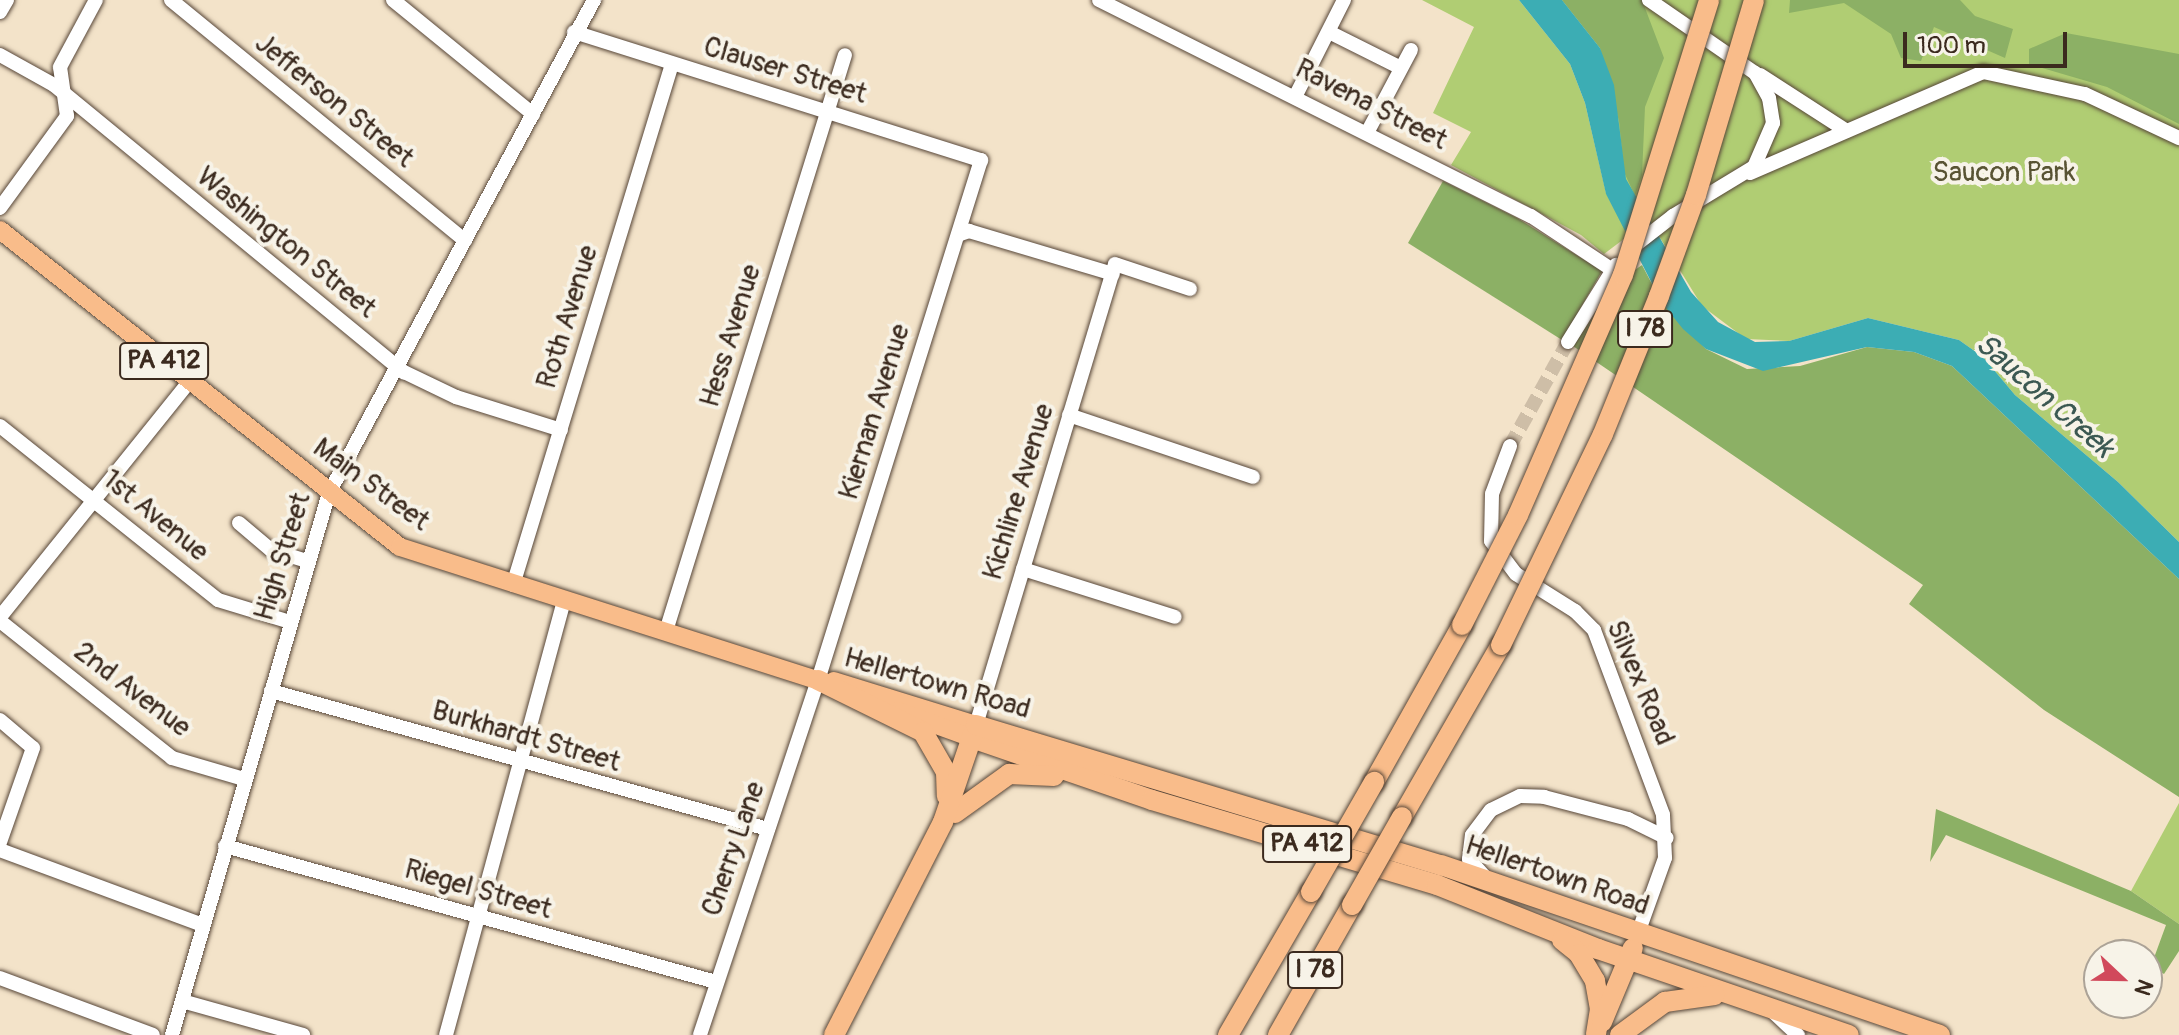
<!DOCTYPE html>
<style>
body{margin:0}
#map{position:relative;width:2179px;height:1035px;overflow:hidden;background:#f3e3c9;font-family:Pangolin,sans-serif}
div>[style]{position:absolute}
.green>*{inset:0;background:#b0cd73}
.forest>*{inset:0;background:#8cb065}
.water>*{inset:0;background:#3cadb4}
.minor-tunnel>*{height:14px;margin-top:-7px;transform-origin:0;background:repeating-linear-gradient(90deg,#cebea7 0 14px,transparent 0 21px)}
.roads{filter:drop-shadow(0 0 2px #574638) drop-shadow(0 0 2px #574638)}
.minor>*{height:14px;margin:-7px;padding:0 7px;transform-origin:7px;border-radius:7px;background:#fff}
.major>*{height:18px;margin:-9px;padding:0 9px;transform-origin:9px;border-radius:9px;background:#f9bc8a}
.highway>*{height:20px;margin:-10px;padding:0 10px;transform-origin:10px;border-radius:10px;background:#f9bc8a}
.bridges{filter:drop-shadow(0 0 2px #574638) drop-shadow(0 0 2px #574638)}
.highway-bridge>*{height:20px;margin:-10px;padding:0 10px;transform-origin:10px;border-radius:10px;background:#f9bc8a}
span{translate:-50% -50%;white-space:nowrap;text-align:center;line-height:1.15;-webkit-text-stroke:8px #f7f3e8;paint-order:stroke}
.shield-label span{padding:2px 6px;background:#f7f3e8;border:2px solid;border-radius:6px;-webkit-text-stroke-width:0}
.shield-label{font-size:26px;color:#3b2a1e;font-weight:700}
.street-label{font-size:28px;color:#3b2a1e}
.park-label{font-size:28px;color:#585333}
.water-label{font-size:30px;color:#3b5852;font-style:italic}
.north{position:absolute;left:2083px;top:939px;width:80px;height:80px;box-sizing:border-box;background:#f7f3e8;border:2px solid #aca397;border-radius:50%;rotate:112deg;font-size:22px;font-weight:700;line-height:32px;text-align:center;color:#3b2a1e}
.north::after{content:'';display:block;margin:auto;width:28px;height:36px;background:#d1495b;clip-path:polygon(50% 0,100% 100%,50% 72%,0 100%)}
.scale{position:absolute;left:1903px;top:32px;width:164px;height:36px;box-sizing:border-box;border:4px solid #3b2a1e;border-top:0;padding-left:10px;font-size:24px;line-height:28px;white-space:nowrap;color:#3b2a1e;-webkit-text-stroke:6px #f7f3e8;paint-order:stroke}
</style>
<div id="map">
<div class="green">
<i style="clip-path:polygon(1422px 0,1519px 0,1570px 64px,1585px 103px,1606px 193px,1617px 214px,1600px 48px,1562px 0,2179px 0,2179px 542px,2118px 482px,2015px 395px,1983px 357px,1959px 340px,1868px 318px,1789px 341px,1746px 339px,1702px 306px,1649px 220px,1604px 254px,1581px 235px,1451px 165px,1471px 132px,1433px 113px,1474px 27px)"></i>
<i style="clip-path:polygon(2179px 803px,2179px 924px,2131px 891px)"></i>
</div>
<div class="forest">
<i style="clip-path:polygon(1562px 0,1642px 0,1664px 58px,1645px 107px,1642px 175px,1635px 196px,1624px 172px,1619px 121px,1600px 48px)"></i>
<i style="clip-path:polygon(1790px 0,1960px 0,1975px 16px,2013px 29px,2005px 58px,1934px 27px,1921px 61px,1901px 58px,1891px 34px,1844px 3px,1789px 13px)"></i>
<i style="clip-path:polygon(2066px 33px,2179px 54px,2179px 124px,2107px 87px,2029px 64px,2029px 49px)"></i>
<i style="clip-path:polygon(1443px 181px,1517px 218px,1602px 271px,1562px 340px,1408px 243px)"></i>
<i style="clip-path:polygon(1642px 265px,1662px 303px,1706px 349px,1747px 369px,1800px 366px,1867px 347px,1914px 352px,1952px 366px,2179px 579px,2179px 797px,2044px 710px,1909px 604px,1923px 585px,1573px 346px,1615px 284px)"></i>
<i style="clip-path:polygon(1936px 809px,2131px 891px,2179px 924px,2179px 951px,2164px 974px,2151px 966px,2166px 925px,1946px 835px,1930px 862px)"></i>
</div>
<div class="water">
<i style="clip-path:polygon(1519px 0,1562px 0,1600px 48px,1614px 85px,1626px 179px,1691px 292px,1718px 322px,1755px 342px,1789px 341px,1868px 318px,1959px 340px,1983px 357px,2015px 395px,2118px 482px,2179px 542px,2179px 579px,1952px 366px,1914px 352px,1867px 347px,1763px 371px,1706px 349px,1683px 329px,1662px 303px,1606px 194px,1585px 103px,1570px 64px)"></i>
</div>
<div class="minor-tunnel">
<i style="left:1510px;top:446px;width:119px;rotate:-60.9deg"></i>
</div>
<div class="roads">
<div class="minor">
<i style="left:171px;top:0;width:380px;rotate:39.3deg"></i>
<i style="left:393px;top:0;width:181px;rotate:39.2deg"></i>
<i style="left:1099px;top:0;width:483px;rotate:26.6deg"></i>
<i style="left:1531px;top:216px;width:96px;rotate:33.5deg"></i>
<i style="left:0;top:12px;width:14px;rotate:-60deg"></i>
<i style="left:574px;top:32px;width:427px;rotate:17.5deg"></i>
<i style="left:981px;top:160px;width:545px;rotate:107.4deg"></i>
<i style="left:818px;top:680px;width:374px;rotate:108.4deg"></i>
<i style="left:1329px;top:32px;width:80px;rotate:26.6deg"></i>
<i style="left:0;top:55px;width:62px;rotate:29.1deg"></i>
<i style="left:54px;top:85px;width:453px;rotate:39.4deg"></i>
<i style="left:404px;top:372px;width:58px;rotate:25.7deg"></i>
<i style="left:456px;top:397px;width:110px;rotate:17.4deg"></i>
<i style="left:1760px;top:75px;width:103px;rotate:32.8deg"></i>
<i style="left:1295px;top:97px;width:109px;rotate:-63.2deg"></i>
<i style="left:1367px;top:133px;width:94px;rotate:-62.1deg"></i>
<i style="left:1750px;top:173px;width:254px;rotate:-23.4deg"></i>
<i style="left:1983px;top:72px;width:104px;rotate:12.2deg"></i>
<i style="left:2085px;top:94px;width:104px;rotate:25.1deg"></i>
<i style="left:0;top:208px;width:114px;rotate:-53.9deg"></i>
<i style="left:67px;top:116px;width:49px;rotate:-98.1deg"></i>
<i style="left:60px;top:67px;width:76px;rotate:-61.8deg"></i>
<i style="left:958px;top:235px;width:12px;rotate:-20deg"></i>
<i style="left:969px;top:231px;width:150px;rotate:16.6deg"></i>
<i style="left:1633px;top:247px;width:51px;rotate:-37.8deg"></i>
<i style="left:1673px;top:216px;width:95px;rotate:-31.2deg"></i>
<i style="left:1754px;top:167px;width:48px;rotate:-66.6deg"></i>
<i style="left:1773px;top:123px;width:25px;rotate:-99deg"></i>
<i style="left:1769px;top:98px;width:29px;rotate:-119deg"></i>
<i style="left:1755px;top:73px;width:129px;rotate:-145.4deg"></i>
<i style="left:1568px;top:342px;width:91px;rotate:-58.1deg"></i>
<i style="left:1069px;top:415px;width:194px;rotate:18.6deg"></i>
<i style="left:0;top:426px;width:279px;rotate:38.6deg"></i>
<i style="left:218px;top:600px;width:75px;rotate:17deg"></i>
<i style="left:1510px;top:446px;width:51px;rotate:110.6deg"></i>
<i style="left:1492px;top:494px;width:47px;rotate:91.2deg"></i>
<i style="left:1491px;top:541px;width:41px;rotate:52.9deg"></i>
<i style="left:1516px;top:574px;width:70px;rotate:32.1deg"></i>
<i style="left:1575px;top:611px;width:27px;rotate:45deg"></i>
<i style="left:1594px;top:630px;width:197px;rotate:69.5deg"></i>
<i style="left:1663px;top:815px;width:43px;rotate:87.3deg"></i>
<i style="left:1665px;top:858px;width:80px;rotate:109.8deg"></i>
<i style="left:239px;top:523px;width:42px;rotate:40.2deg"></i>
<i style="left:271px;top:550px;width:38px;rotate:17deg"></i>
<i style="left:1023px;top:569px;width:159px;rotate:17.5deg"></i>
<i style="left:513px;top:585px;width:545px;rotate:-73.03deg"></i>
<i style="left:0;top:617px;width:303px;rotate:-51.2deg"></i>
<i style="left:0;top:621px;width:220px;rotate:38.5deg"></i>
<i style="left:172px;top:758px;width:75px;rotate:16.3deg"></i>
<i style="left:666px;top:631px;width:603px;rotate:-72.74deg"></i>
<i style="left:271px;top:691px;width:516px;rotate:15.52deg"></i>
<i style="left:0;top:720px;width:43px;rotate:40.3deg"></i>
<i style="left:33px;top:748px;width:100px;rotate:109.3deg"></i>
<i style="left:976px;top:725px;width:481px;rotate:-73.2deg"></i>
<i style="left:1115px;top:264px;width:79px;rotate:18.4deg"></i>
<i style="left:225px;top:846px;width:509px;rotate:15.48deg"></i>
<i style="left:0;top:850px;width:216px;rotate:20.3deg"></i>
<i style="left:1485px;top:877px;width:24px;rotate:-132deg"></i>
<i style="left:1469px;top:859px;width:24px;rotate:-83deg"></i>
<i style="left:1472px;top:835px;width:31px;rotate:-53deg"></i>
<i style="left:1491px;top:810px;width:32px;rotate:-26deg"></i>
<i style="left:1520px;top:796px;width:24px;rotate:2deg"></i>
<i style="left:1544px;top:797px;width:87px;rotate:14.7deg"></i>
<i style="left:1628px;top:819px;width:43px;rotate:26deg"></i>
<i style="left:0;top:978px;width:163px;rotate:20.4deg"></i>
<i style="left:182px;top:1001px;width:126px;rotate:15.7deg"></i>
<i style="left:1771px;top:1010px;width:37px;rotate:43deg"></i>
<i style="left:172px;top:1035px;width:564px;rotate:-73.85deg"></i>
<i style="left:329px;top:493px;width:560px;rotate:-61.74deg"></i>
<i style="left:446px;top:1035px;width:451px;rotate:-74.8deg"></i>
</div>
<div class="major">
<i style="left:0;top:230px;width:510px;rotate:38.4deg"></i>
<i style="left:400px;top:547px;width:450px;rotate:17.7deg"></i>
<i style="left:834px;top:681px;width:149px;rotate:17.2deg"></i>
<i style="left:898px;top:711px;width:79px;rotate:20deg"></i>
</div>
<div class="highway">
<i style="left:818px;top:680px;width:117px;rotate:26.3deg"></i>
<i style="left:923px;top:732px;width:46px;rotate:60.1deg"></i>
<i style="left:946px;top:772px;width:24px;rotate:88deg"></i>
<i style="left:972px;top:738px;width:190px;rotate:19deg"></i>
<i style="left:1152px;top:800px;width:297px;rotate:16.6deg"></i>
<i style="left:1437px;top:885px;width:173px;rotate:21.7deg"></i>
<i style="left:1598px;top:949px;width:265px;rotate:18.9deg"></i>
<i style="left:1374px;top:782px;width:180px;rotate:-60.7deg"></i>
<i style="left:955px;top:813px;width:67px;rotate:-35.8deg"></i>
<i style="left:1009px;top:774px;width:45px;rotate:2.5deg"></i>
<i style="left:1402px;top:817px;width:198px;rotate:-60.1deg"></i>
<i style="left:1562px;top:940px;width:22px;rotate:39deg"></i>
<i style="left:1579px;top:954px;width:31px;rotate:59deg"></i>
<i style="left:1595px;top:981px;width:28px;rotate:80deg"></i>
<i style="left:1600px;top:1009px;width:26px;rotate:99deg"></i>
<i style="left:1602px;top:1022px;width:80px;rotate:-67.3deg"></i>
<i style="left:834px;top:1035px;width:239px;rotate:-62.9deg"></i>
<i style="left:943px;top:822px;width:102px;rotate:-71.2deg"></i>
<i style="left:976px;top:725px;width:486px;rotate:16.8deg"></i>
<i style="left:1441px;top:865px;width:527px;rotate:18.81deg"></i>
<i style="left:1228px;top:1035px;width:165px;rotate:-59.9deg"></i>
<i style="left:1278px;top:1035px;width:150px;rotate:-60.4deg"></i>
<i style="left:1620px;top:1035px;width:56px;rotate:-36.3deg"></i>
<i style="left:1665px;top:1002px;width:50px;rotate:-8deg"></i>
</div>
</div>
<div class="bridges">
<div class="highway-bridge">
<i style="left:1462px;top:625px;width:123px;rotate:-63deg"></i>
<i style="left:1518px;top:515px;width:262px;rotate:-66.4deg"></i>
<i style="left:1623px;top:275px;width:288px;rotate:-72.6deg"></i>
<i style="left:1501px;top:645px;width:234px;rotate:-64.2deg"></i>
<i style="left:1603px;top:434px;width:149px;rotate:-67.9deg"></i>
<i style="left:1659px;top:296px;width:108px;rotate:-69.9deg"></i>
<i style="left:1696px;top:195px;width:203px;rotate:-73.4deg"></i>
<i style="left:1311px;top:892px;width:127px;rotate:-60.2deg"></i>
<i style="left:1352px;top:905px;width:101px;rotate:-60.4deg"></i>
</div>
</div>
<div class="shield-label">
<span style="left:1645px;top:329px">I 78</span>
<span style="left:164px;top:361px">PA 412</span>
<span style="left:1307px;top:844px">PA 412</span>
<span style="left:1315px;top:970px">I 78</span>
</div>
<div class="street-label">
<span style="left:785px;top:71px;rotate:17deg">Clauser Street</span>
<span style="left:334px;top:101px;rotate:39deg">Jefferson Street</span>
<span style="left:1371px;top:105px;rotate:27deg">Ravena Street</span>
<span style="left:286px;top:243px;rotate:39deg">Washington Street</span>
<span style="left:568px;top:317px;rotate:-73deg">Roth Avenue</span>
<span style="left:731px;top:336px;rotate:-73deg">Hess Avenue</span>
<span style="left:875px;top:412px;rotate:-73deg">Kiernan Avenue</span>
<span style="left:371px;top:485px;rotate:36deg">Main Street</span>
<span style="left:1019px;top:492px;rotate:-73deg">Kichline Avenue</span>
<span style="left:155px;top:516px;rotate:39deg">1st Avenue</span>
<span style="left:283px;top:557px;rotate:-73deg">High Street</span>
<span style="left:1640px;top:683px;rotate:67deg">Silvex Road</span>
<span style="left:937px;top:684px;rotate:16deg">Hellertown Road</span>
<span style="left:132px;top:690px;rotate:37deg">2nd Avenue</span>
<span style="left:526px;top:737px;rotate:16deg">Burkhardt Street</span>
<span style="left:734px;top:849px;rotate:-71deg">Cherry Lane</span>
<span style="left:1557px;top:876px;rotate:19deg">Hellertown Road</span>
<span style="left:478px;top:890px;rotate:16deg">Riegel Street</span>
</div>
<div class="park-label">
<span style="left:2004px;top:173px">Saucon Park</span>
</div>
<div class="water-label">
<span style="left:2044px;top:396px;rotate:41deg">Saucon Creek</span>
</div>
<div class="north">N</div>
<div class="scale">100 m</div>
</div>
